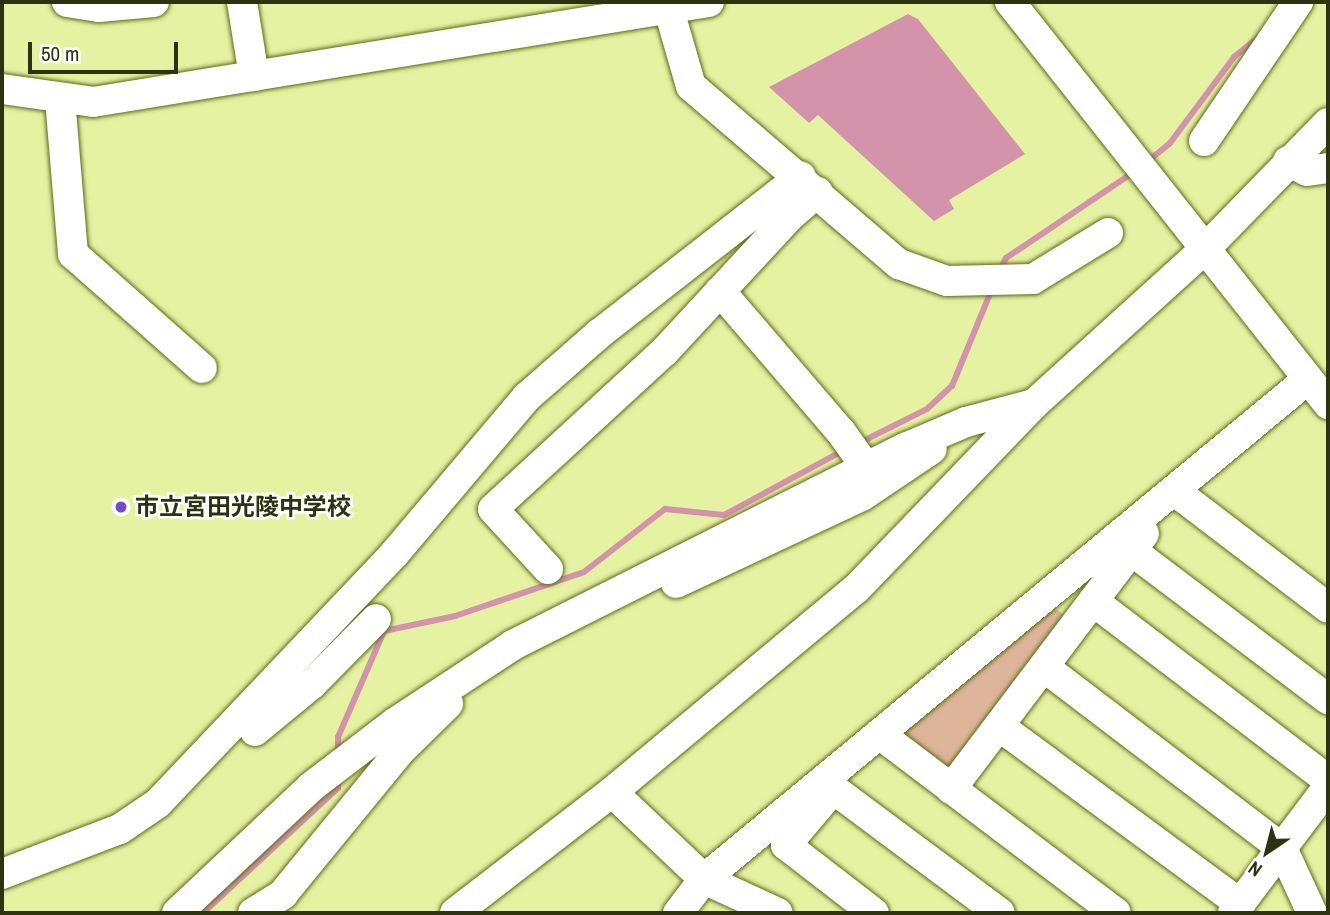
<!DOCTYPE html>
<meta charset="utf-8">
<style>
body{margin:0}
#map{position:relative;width:1330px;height:915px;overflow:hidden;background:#e5f2a2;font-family:"Archivo Narrow","Noto Sans JP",sans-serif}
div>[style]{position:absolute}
.green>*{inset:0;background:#deb59a}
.water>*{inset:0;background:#d393aa}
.stream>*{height:6px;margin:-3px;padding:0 3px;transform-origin:3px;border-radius:3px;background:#d393aa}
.roads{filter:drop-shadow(0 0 2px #606917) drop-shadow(0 0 2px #606917)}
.minor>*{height:30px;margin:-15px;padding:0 15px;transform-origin:15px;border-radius:15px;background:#fff}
.dots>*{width:19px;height:19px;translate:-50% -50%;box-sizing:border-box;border:4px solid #fff;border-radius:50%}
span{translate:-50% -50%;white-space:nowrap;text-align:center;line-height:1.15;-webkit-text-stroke:5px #fff;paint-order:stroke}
.poi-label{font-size:24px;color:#2d3211;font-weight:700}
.left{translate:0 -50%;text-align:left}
.frame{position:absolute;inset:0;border:4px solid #2d3211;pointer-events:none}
.north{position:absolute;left:1232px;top:817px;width:70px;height:70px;-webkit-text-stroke:5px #fff;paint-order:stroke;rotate:215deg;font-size:19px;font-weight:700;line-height:28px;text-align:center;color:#2d3211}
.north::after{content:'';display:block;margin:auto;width:24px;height:32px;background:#2d3211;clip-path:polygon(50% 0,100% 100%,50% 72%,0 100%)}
.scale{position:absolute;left:28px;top:42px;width:150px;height:32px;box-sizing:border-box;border:4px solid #2d3211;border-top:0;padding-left:9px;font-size:21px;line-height:24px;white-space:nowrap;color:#2d3211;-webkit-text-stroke:5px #fff;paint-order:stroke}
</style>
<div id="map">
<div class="green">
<i style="clip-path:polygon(1052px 606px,1069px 619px,949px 773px,900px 735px)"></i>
</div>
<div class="water">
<i style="clip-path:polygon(908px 14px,918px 19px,1025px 154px,949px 200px,954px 209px,934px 221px,818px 115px,809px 123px,769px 87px)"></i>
</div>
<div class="stream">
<i style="left:1148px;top:161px;width:28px;rotate:-39deg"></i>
<i style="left:1170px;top:143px;width:107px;rotate:-53.3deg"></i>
<i style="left:1234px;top:57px;width:32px;rotate:-39deg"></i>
<i style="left:1000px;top:269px;width:13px;rotate:-61deg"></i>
<i style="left:1006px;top:258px;width:154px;rotate:-33.9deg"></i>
<i style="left:857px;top:444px;width:78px;rotate:-26.6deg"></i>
<i style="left:927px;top:409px;width:34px;rotate:-43deg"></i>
<i style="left:952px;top:386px;width:105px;rotate:-67.6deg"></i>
<i style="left:338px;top:753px;width:16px;rotate:-90deg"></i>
<i style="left:338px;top:737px;width:116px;rotate:-66.5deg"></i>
<i style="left:384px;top:631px;width:73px;rotate:-11.9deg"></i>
<i style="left:455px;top:616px;width:136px;rotate:-18.8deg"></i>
<i style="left:584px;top:572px;width:103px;rotate:-37.9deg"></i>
<i style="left:665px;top:509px;width:59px;rotate:5.8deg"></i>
<i style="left:724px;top:515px;width:136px;rotate:-28.4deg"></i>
<i style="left:203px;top:913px;width:184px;rotate:-42.8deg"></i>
<i style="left:338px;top:788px;width:10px;rotate:-90deg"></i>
</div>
<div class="roads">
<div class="minor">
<i style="left:67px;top:2px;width:32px;rotate:9deg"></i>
<i style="left:99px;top:7px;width:55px;rotate:-5.2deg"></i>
<i style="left:242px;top:2px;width:75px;rotate:80.8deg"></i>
<i style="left:1010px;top:2px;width:513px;rotate:51.65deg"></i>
<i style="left:669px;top:10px;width:79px;rotate:73.9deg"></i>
<i style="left:691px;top:86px;width:274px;rotate:40.6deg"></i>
<i style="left:899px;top:264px;width:51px;rotate:19.5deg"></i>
<i style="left:947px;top:281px;width:86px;rotate:-1.3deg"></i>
<i style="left:1033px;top:279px;width:88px;rotate:-31.5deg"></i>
<i style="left:2px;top:89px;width:92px;rotate:8.1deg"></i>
<i style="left:93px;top:102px;width:624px;rotate:-9.22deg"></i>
<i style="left:60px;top:99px;width:156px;rotate:85.2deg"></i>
<i style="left:73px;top:254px;width:172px;rotate:41.5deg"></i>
<i style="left:1204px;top:141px;width:168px;rotate:-55.9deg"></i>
<i style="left:1288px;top:161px;width:21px;rotate:28deg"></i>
<i style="left:1307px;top:171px;width:21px;rotate:-8deg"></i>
<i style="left:720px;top:291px;width:186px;rotate:49.4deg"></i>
<i style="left:841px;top:432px;width:43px;rotate:54.5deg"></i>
<i style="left:1176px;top:492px;width:191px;rotate:37.3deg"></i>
<i style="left:1132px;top:551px;width:246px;rotate:37.1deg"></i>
<i style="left:548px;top:569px;width:81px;rotate:-132.5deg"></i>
<i style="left:493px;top:509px;width:232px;rotate:-42.6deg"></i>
<i style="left:664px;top:352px;width:184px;rotate:-47.2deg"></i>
<i style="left:789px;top:217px;width:38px;rotate:-41deg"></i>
<i style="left:676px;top:583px;width:205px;rotate:-25.1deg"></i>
<i style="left:862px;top:496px;width:84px;rotate:-33.9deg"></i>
<i style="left:1093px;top:601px;width:295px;rotate:37.3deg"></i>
<i style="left:1044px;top:667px;width:299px;rotate:37.3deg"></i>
<i style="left:1282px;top:848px;width:72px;rotate:65.2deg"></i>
<i style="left:999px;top:726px;width:300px;rotate:36.4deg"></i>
<i style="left:255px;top:731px;width:74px;rotate:-39.5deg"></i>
<i style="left:312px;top:684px;width:91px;rotate:-45.4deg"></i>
<i style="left:882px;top:736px;width:293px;rotate:37.1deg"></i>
<i style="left:824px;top:782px;width:219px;rotate:36.7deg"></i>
<i style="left:951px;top:789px;width:320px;rotate:-52.9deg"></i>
<i style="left:612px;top:792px;width:127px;rotate:43.4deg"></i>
<i style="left:704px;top:879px;width:81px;rotate:24.7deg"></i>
<i style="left:824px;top:800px;width:59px;rotate:130.2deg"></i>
<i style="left:786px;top:845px;width:111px;rotate:37.7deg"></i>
<i style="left:2px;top:874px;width:126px;rotate:-20.9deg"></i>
<i style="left:120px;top:829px;width:46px;rotate:-34.4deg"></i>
<i style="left:158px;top:803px;width:344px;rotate:-46.5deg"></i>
<i style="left:395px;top:553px;width:204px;rotate:-49.8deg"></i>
<i style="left:527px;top:397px;width:96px;rotate:-41.2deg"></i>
<i style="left:599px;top:334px;width:256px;rotate:-38deg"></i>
<i style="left:177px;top:913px;width:184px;rotate:-43.2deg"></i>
<i style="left:311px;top:787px;width:107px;rotate:-37.4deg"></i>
<i style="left:396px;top:722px;width:140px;rotate:-33.3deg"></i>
<i style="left:513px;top:645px;width:439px;rotate:-26.7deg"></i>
<i style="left:905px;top:448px;width:66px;rotate:-23.1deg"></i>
<i style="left:966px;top:422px;width:70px;rotate:-14.8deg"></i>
<i style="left:253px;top:913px;width:36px;rotate:-32deg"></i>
<i style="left:283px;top:894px;width:186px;rotate:-50.7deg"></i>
<i style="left:401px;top:750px;width:66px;rotate:-44.4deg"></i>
<i style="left:455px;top:913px;width:198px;rotate:-37.6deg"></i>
<i style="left:612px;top:792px;width:317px;rotate:-39.8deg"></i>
<i style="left:856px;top:589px;width:257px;rotate:-46.1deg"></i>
<i style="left:1034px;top:404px;width:231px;rotate:-42.2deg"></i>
<i style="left:1205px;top:249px;width:176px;rotate:-45.7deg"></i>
<i style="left:678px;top:913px;width:43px;rotate:-52.6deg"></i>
<i style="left:704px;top:879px;width:784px;rotate:-39.62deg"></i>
<i style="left:1233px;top:913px;width:158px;rotate:-53deg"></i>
</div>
</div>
<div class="dots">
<i style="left:121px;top:507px;background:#764cc5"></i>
</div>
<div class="poi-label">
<span class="left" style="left:135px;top:507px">市立宮田光陵中学校</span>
</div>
<div class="frame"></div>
<div class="north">N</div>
<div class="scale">50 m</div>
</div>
